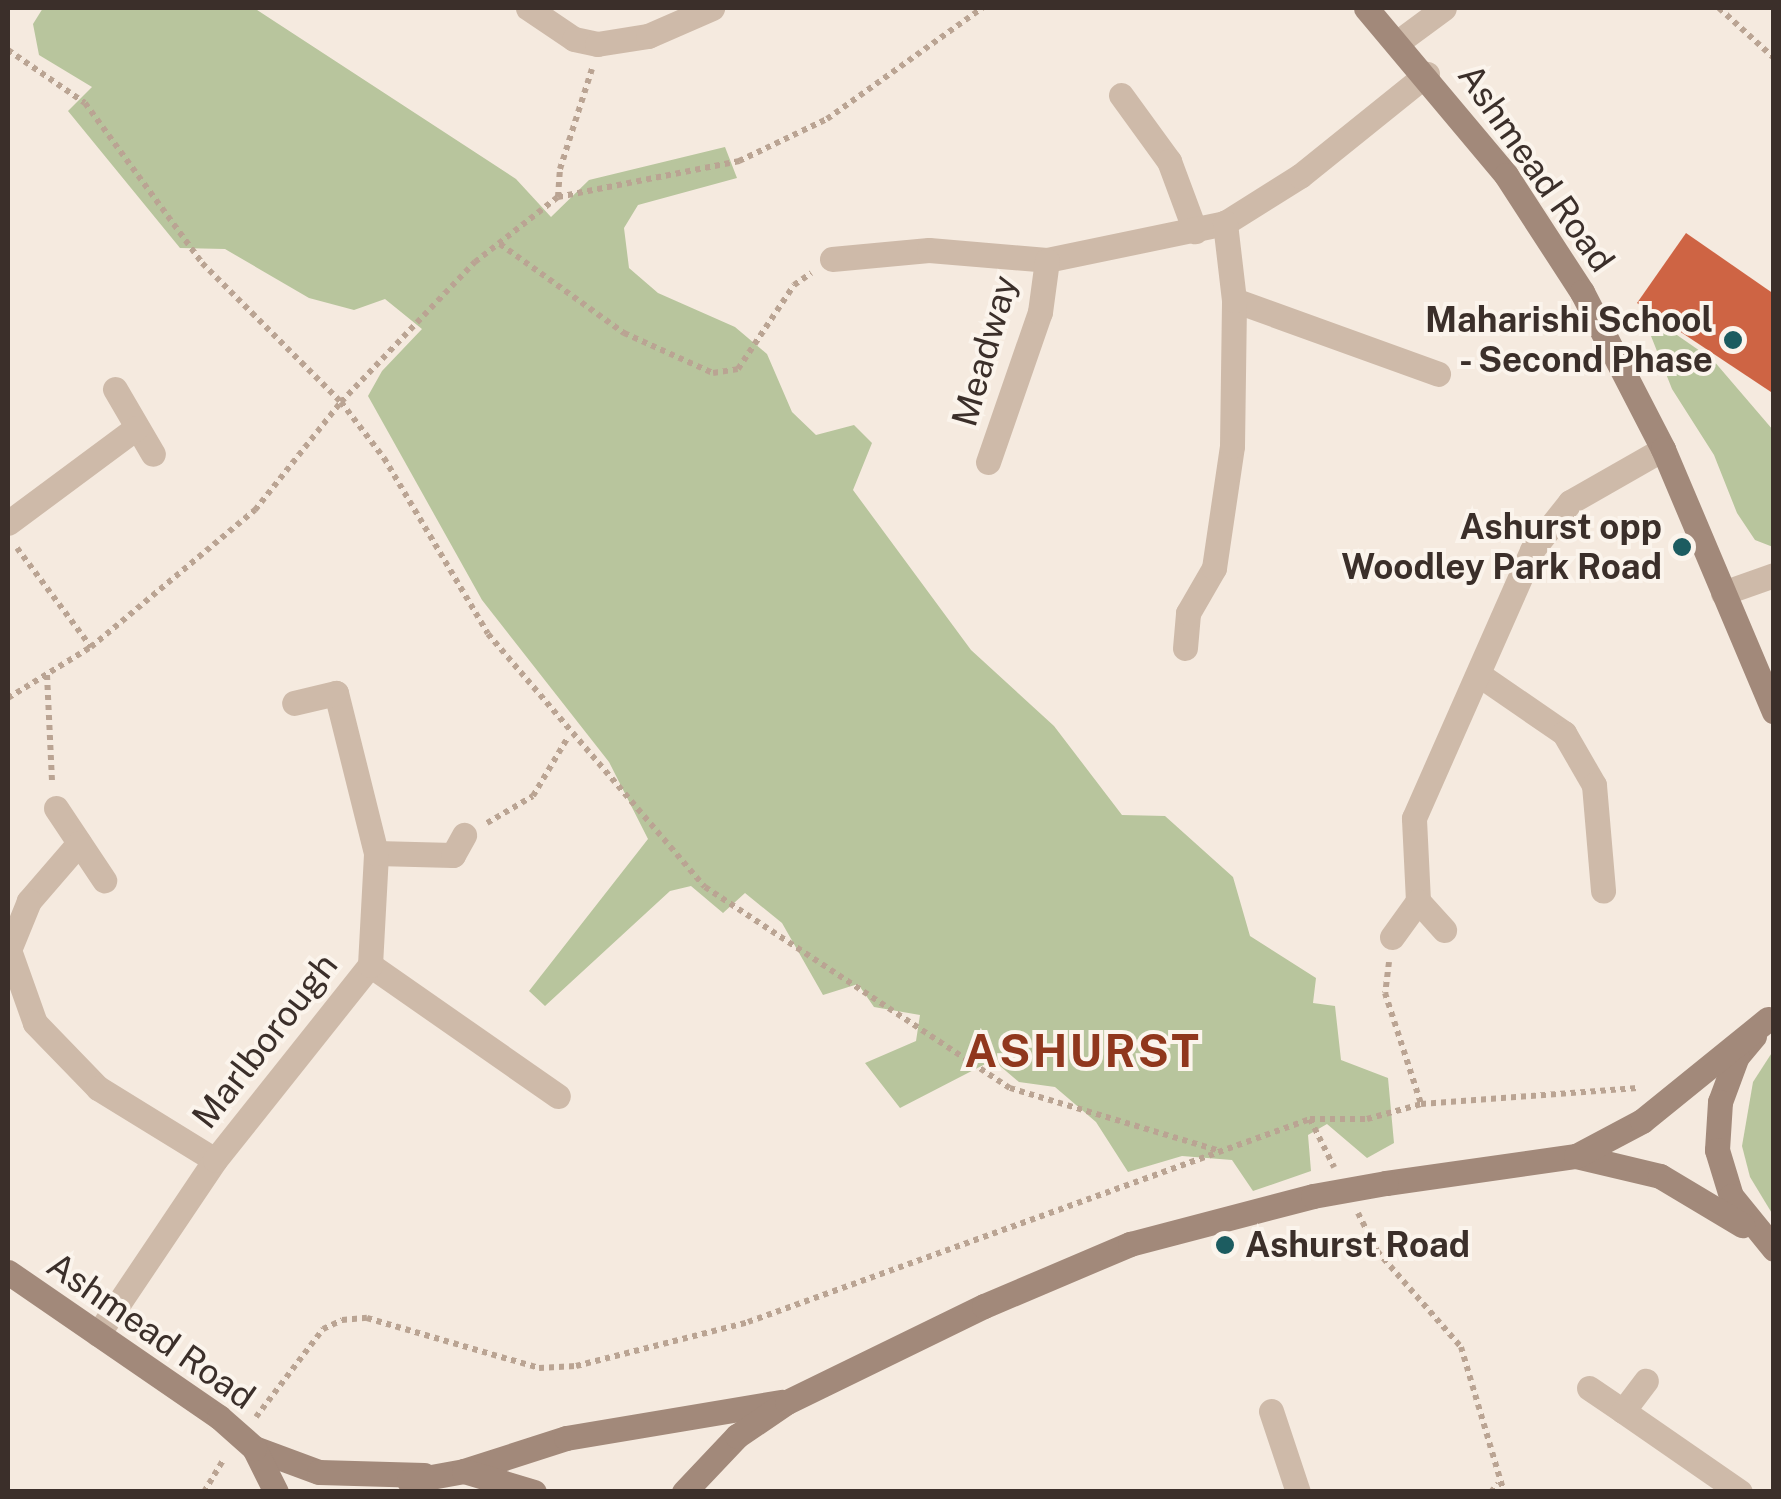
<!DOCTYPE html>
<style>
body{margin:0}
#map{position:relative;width:1781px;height:1499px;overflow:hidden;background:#f5eadf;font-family:"Public Sans",sans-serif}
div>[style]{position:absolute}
.green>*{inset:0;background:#b8c59d}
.building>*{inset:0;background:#ce6444}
.path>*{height:6px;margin-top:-3px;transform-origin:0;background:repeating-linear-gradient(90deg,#baa493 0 5px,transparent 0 10px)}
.street>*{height:25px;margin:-12.5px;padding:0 12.5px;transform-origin:12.5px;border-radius:12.5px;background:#cebaa9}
.secondary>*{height:25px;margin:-12.5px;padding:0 12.5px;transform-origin:12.5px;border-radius:12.5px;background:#a2897a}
.secondary-bridge>*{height:25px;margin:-12.5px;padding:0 12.5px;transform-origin:12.5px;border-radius:12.5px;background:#a2897a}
.dots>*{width:28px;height:28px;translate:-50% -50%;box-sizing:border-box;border:5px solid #fbf4ec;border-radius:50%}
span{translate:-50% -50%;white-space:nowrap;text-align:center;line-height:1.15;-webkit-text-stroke:8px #fbf4ec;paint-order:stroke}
.street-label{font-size:35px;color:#3b2f2a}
.poi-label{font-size:35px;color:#3b2f2a;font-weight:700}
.right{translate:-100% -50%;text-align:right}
.left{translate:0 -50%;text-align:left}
.district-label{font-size:45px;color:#90371d;font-weight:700;letter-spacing:2.5px}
.frame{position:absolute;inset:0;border:10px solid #3b2f2a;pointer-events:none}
</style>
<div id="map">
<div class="green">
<i style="clip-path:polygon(43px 8px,254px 8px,516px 179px,551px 217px,589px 180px,725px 147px,737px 178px,638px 205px,624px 228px,629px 268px,658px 293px,735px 327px,767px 354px,792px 412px,816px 435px,854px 425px,872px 443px,853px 490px,971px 650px,1054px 726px,1122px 815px,1165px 816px,1233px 877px,1250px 936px,1316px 978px,1313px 1003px,1335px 1006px,1341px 1060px,1388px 1078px,1394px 1143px,1367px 1158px,1327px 1124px,1308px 1135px,1311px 1171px,1253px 1191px,1232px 1160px,1182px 1156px,1128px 1172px,1096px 1122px,1055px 1087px,1019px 1082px,993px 1060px,900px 1108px,865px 1063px,916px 1041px,920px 1015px,874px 1007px,858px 984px,823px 995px,782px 923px,745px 893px,723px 913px,691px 886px,670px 891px,545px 1006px,529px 991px,648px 839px,609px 762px,482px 600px,368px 396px,382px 371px,422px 329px,385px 299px,354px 310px,309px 298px,225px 249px,180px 248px,68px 111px,92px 87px,39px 55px,33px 24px)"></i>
<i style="clip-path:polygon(1664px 326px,1713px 360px,1773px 430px,1773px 547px,1755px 540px,1737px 513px,1714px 455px,1672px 389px,1649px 331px)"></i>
<i style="clip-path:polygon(1773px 1051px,1773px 1215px,1750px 1177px,1742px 1146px,1753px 1082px)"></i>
</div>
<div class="building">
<i style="clip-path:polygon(1686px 233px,1774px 294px,1774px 394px,1637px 303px)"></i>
</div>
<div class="path">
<i style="left:1719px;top:8px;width:74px;rotate:42.3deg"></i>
<i style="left:8px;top:50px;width:93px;rotate:34.5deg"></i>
<i style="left:85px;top:103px;width:198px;rotate:53.8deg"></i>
<i style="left:202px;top:263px;width:197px;rotate:45deg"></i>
<i style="left:341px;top:402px;width:71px;rotate:52.5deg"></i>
<i style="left:384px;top:458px;width:204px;rotate:59.4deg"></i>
<i style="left:488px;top:634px;width:333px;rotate:49.4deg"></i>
<i style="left:705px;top:887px;width:365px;rotate:33.4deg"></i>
<i style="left:1010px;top:1088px;width:219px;rotate:16.7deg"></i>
<i style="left:558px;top:197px;width:28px;rotate:-86deg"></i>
<i style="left:560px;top:169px;width:105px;rotate:-72.3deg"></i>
<i style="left:500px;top:244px;width:153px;rotate:35.7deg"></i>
<i style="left:624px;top:333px;width:98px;rotate:24.2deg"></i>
<i style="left:713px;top:373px;width:25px;rotate:-9deg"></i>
<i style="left:738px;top:369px;width:101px;rotate:-56.3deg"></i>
<i style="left:794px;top:285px;width:21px;rotate:-35deg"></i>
<i style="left:17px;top:548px;width:124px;rotate:53.2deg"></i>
<i style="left:47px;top:675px;width:107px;rotate:87.3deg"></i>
<i style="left:8px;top:698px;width:97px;rotate:-31.6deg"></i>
<i style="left:91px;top:647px;width:214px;rotate:-39.9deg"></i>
<i style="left:255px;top:510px;width:138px;rotate:-51.5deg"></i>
<i style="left:341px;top:402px;width:194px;rotate:-46.3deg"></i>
<i style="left:475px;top:262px;width:105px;rotate:-38.1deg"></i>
<i style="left:558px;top:197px;width:185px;rotate:-11.2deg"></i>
<i style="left:739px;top:161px;width:98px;rotate:-25.5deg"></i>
<i style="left:827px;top:119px;width:191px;rotate:-35.6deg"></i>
<i style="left:487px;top:823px;width:53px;rotate:-30.4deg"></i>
<i style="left:533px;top:796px;width:69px;rotate:-59.3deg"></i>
<i style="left:1389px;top:962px;width:31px;rotate:97deg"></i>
<i style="left:1385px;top:993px;width:117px;rotate:72deg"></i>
<i style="left:1310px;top:1119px;width:54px;rotate:63.4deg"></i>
<i style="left:1358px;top:1213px;width:42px;rotate:63.4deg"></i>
<i style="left:1377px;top:1251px;width:128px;rotate:48.8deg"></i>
<i style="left:1461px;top:1347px;width:151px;rotate:73.5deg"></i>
<i style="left:256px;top:1417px;width:111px;rotate:-52.7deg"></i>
<i style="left:323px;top:1329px;width:21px;rotate:-25deg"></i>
<i style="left:342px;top:1320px;width:25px;rotate:-5deg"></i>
<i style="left:367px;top:1318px;width:179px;rotate:16.2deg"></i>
<i style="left:539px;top:1368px;width:37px;rotate:-3deg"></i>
<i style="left:576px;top:1366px;width:178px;rotate:-14.3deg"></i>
<i style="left:748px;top:1322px;width:598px;rotate:-19.86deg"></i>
<i style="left:1310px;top:1119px;width:57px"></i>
<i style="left:1367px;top:1119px;width:56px;rotate:-15.5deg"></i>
<i style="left:1421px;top:1104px;width:217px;rotate:-4.2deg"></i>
<i style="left:204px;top:1492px;width:39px;rotate:-59deg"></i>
<i style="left:1491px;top:1492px;width:11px;rotate:-49deg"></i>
</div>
<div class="street">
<i style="left:528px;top:8px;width:55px;rotate:34deg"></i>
<i style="left:574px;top:39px;width:24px;rotate:12deg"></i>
<i style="left:597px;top:44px;width:52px;rotate:-8.9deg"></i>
<i style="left:648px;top:36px;width:70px;rotate:-23.6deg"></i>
<i style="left:1398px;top:42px;width:57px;rotate:-36.5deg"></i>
<i style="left:1121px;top:95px;width:82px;rotate:54deg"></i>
<i style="left:1169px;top:161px;width:75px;rotate:69.6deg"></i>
<i style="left:832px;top:259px;width:97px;rotate:-5.3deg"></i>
<i style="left:929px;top:250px;width:118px;rotate:4.8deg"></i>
<i style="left:1047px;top:260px;width:182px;rotate:-11.7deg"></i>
<i style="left:1225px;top:223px;width:89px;rotate:-32.1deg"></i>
<i style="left:1300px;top:176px;width:163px;rotate:-38.8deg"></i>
<i style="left:1234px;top:300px;width:217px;rotate:19.9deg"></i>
<i style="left:115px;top:389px;width:75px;rotate:59.7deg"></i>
<i style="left:988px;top:462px;width:159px;rotate:-70.9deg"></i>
<i style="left:1040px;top:312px;width:52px;rotate:-82.3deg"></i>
<i style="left:8px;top:523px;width:159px;rotate:-36.6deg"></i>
<i style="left:1723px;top:593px;width:54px;rotate:-19.4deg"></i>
<i style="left:1185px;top:648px;width:35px;rotate:-85deg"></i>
<i style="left:1188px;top:613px;width:52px;rotate:-60deg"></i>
<i style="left:1214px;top:568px;width:123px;rotate:-81.6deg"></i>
<i style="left:1232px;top:446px;width:146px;rotate:-89.2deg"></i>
<i style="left:1234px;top:300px;width:78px;rotate:-96.7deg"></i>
<i style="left:1481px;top:676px;width:101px;rotate:34.5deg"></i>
<i style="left:1564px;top:733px;width:60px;rotate:60deg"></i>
<i style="left:1594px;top:785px;width:106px;rotate:85.1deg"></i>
<i style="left:56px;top:808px;width:87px;rotate:56.3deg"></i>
<i style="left:79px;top:843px;width:77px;rotate:130.8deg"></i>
<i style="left:29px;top:901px;width:53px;rotate:112.2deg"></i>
<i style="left:9px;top:950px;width:77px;rotate:70.4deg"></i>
<i style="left:35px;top:1023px;width:91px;rotate:45.9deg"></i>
<i style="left:98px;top:1088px;width:137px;rotate:31.6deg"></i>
<i style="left:376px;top:853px;width:77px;rotate:1.5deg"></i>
<i style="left:453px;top:855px;width:23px;rotate:-61deg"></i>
<i style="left:1418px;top:901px;width:83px;rotate:-92.8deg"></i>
<i style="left:1414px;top:818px;width:293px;rotate:-66.2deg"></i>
<i style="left:1532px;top:550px;width:61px;rotate:-51.6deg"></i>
<i style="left:1570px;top:502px;width:107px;rotate:-29.7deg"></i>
<i style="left:1392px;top:937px;width:44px;rotate:-54.2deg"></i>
<i style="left:1418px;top:901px;width:39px;rotate:48deg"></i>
<i style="left:370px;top:965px;width:229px;rotate:34.9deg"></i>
<i style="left:98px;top:1334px;width:210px;rotate:-56.1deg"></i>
<i style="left:215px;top:1160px;width:249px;rotate:-51.5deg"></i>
<i style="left:370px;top:965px;width:112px;rotate:-86.9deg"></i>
<i style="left:376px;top:853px;width:165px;rotate:-104deg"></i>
<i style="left:336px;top:693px;width:43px;rotate:166.6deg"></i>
<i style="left:1589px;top:1388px;width:41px;rotate:34.1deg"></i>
<i style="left:1623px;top:1411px;width:38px;rotate:-53deg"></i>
<i style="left:1271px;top:1411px;width:85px;rotate:71.6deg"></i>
<i style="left:1623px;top:1411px;width:142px;rotate:34.7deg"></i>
</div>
<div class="secondary">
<i style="left:1366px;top:8px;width:218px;rotate:50deg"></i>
<i style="left:1506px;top:175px;width:140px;rotate:57deg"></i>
<i style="left:1582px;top:292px;width:177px;rotate:62.7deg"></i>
<i style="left:1663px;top:449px;width:285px;rotate:67.1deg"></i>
<i style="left:1754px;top:1036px;width:26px;rotate:130deg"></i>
<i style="left:1737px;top:1056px;width:49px;rotate:110.3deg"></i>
<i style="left:1720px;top:1102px;width:48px;rotate:93.6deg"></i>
<i style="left:1717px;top:1150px;width:48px;rotate:73.1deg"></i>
<i style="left:1731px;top:1196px;width:68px;rotate:50.9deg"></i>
<i style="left:1576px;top:1156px;width:86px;rotate:13.4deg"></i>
<i style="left:1660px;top:1176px;width:96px;rotate:30.9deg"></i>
<i style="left:1386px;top:1183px;width:192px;rotate:-8.1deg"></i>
<i style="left:1576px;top:1156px;width:75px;rotate:-27.9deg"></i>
<i style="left:1642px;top:1121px;width:162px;rotate:-39deg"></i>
<i style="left:8px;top:1272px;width:256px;rotate:34.5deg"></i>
<i style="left:254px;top:1448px;width:69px;rotate:20.3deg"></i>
<i style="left:319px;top:1472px;width:105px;rotate:1.6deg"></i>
<i style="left:254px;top:1448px;width:49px;rotate:63.4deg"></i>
<i style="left:464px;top:1471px;width:107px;rotate:-17.9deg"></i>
<i style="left:566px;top:1438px;width:219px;rotate:-9.5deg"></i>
<i style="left:409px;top:1481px;width:56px;rotate:-10.3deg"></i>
<i style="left:464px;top:1471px;width:73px;rotate:16.7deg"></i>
<i style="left:684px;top:1492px;width:77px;rotate:-46.6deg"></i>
<i style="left:737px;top:1436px;width:60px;rotate:-34.2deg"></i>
<i style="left:787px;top:1402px;width:219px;rotate:-26deg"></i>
<i style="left:984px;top:1306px;width:159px;rotate:-23deg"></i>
<i style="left:1130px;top:1244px;width:189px;rotate:-14.7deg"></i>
</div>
<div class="secondary-bridge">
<i style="left:1313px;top:1196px;width:74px;rotate:-10.1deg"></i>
<i style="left:219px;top:1417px;width:47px;rotate:41.5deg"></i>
</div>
<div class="dots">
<i style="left:1733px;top:340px;background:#1c5c60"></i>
<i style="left:1682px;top:547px;background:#1c5c60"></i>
<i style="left:1225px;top:1245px;background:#1c5c60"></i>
</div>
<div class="street-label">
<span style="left:1536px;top:168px;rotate:55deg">Ashmead Road</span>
<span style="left:985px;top:351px;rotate:-74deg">Meadway</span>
<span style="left:265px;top:1041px;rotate:-52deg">Marlborough</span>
<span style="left:151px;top:1331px;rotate:35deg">Ashmead Road</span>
</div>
<div class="poi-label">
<span class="right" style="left:1713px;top:340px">Maharishi School<br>- Second Phase</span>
<span class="right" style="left:1662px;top:547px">Ashurst opp<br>Woodley Park Road</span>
<span class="left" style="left:1245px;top:1245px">Ashurst Road</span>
</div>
<div class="district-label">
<span style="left:1083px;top:1051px">ASHURST</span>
</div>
<div class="frame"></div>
</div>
